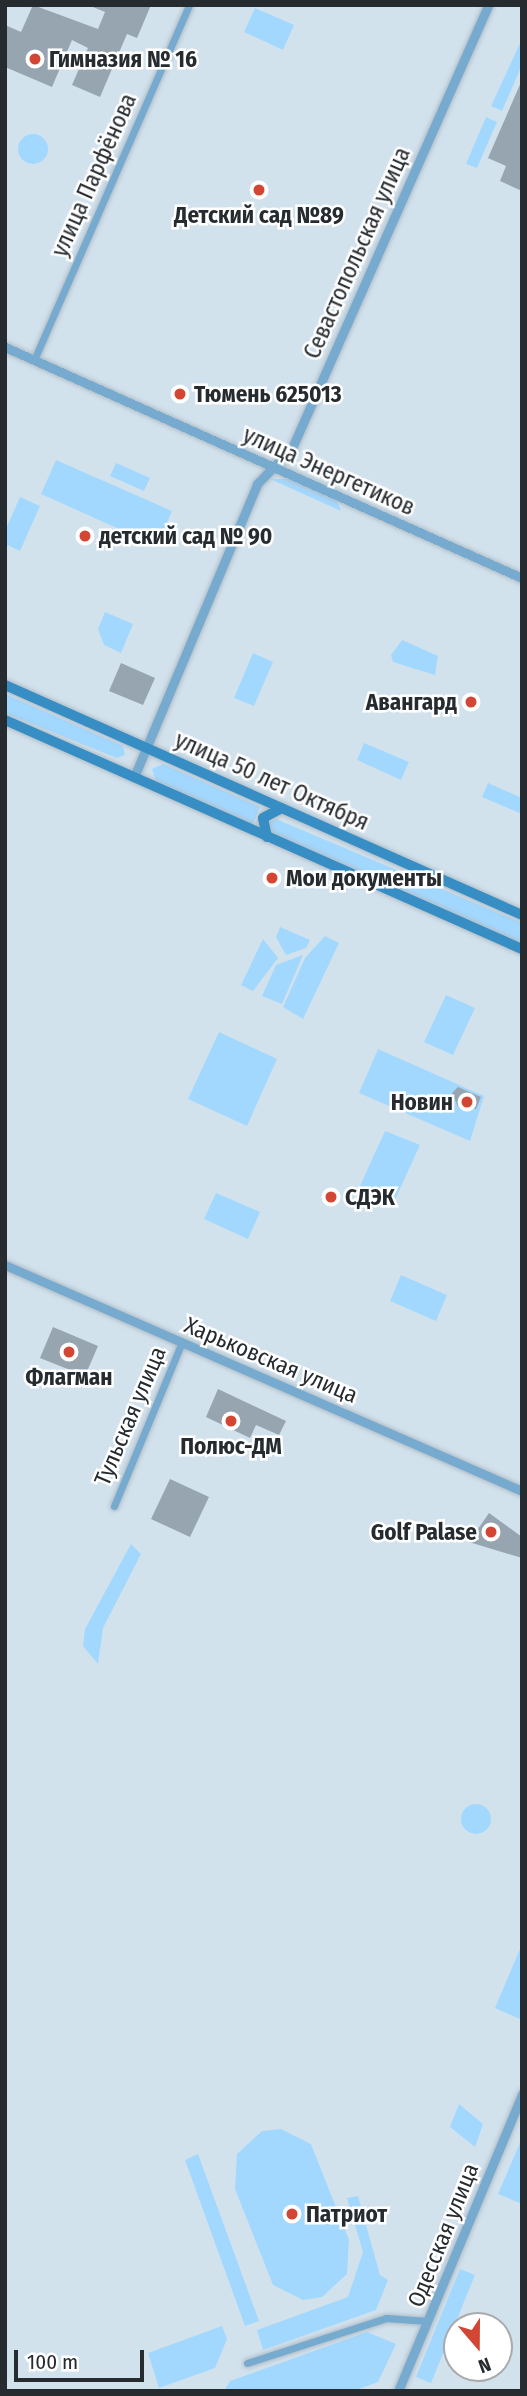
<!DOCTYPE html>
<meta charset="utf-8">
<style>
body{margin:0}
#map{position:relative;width:527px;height:2396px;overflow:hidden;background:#d2e2ed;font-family:"Fira Sans Condensed",sans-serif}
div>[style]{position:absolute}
.green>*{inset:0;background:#a3d8fe}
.round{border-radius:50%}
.building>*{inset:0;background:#96a5b0}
.roads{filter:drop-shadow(0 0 2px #b0bdc7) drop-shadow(0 0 2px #b0bdc7)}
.minor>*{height:7px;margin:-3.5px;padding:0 3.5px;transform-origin:3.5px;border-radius:3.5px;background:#76aacf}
.tertiary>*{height:9px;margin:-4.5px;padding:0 4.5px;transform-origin:4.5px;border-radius:4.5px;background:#76aacf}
.secondary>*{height:10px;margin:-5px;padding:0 5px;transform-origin:5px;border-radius:5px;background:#378ec5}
.dots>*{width:19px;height:19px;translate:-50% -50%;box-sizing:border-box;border:4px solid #fff;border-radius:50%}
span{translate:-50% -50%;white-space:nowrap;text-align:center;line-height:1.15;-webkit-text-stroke:5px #fff;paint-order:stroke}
.poi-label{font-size:23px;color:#262b30;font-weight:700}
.left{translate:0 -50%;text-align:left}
.right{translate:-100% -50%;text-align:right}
.street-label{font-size:23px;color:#262b30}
.frame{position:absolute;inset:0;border:7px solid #262b30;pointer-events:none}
.north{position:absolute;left:443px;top:2312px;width:70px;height:70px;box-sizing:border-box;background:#fff;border:2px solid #a8aaac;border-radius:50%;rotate:160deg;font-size:19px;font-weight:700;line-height:28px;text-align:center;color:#262b30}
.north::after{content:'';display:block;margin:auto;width:24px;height:32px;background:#d34634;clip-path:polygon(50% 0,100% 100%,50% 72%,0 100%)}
.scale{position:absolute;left:14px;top:2350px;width:130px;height:32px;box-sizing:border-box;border:4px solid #262b30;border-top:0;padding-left:9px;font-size:21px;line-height:24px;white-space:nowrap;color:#262b30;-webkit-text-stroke:5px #fff;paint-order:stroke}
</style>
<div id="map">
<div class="green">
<i style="clip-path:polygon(255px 8px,294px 25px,283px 50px,244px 32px)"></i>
<i style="clip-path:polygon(522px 39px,522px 65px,502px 111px,491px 106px)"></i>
<i style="clip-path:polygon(486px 117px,497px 122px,477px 168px,466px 164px)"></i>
<i class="round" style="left:18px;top:134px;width:30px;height:30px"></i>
<i style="clip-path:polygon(56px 460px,172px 511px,157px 546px,41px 494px)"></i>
<i style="clip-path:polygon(116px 463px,150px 478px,144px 491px,110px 476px)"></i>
<i style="clip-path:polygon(270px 479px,290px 479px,337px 500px,341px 511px)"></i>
<i style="clip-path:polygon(20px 497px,40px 506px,20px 551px,5px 544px,5px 531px)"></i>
<i style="clip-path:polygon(105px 612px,133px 624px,121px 653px,104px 645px,98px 629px)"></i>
<i style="clip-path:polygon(402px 640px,438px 656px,435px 675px,393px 662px,391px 655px)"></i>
<i style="clip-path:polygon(253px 653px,273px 662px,254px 706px,234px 698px)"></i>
<i style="clip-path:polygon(5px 694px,123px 746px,125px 755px,117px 758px,5px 713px)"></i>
<i style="clip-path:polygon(364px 743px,409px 762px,401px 780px,357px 760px)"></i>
<i style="clip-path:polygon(163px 764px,260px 807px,253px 824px,156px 781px,152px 769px)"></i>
<i style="clip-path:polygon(488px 783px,522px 798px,522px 814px,482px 797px)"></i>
<i style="clip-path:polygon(276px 819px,522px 923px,522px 943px,271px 832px,268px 823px)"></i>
<i style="clip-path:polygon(280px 927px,310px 940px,306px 948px,286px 955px,276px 937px)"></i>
<i style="clip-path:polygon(325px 936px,339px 943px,303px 1019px,283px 1007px,305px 958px)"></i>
<i style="clip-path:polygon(263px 939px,278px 958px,253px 991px,241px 985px)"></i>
<i style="clip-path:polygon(303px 955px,282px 1004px,262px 996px,276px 965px)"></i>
<i style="clip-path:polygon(446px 995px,475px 1008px,453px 1055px,424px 1042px)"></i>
<i style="clip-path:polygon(219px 1032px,277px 1059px,247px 1126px,188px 1099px)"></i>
<i style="clip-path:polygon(378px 1049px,484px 1096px,470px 1141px,359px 1093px)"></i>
<i style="clip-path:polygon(385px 1131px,420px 1145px,393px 1204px,359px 1188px)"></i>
<i style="clip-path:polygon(216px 1193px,260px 1212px,248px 1239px,204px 1219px)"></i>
<i style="clip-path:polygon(401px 1275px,447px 1295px,436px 1321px,390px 1301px)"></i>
<i style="clip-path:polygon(131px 1544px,141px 1554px,103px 1628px,98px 1664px,83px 1646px,85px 1629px)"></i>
<i class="round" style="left:461px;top:1804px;width:30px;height:30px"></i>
<i style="clip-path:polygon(522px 1944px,522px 2020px,495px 2008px)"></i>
<i style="clip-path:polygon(459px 2104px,483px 2124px,475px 2147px,450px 2127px)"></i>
<i style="clip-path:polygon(281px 2129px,311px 2144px,349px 2240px,347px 2274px,322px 2297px,303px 2300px,273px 2285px,235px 2189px,237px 2154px,262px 2131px)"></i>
<i style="clip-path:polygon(522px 2138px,522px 2204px,498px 2194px)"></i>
<i style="clip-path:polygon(198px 2154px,259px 2321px,245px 2326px,185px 2160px)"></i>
<i style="clip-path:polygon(358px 2196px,380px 2275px,388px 2280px,376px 2310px,263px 2350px,257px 2330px,348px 2297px,363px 2252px,347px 2198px)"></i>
<i style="clip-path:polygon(460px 2269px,475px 2275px,431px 2383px,416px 2377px)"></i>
<i style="clip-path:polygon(222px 2326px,227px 2339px,215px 2368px,159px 2388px,148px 2353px)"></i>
<i style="clip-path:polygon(367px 2332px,396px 2344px,378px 2382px,354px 2391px,224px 2391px,230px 2381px)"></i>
</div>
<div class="building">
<i style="clip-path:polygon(33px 5px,98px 29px,105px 12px,88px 5px,151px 5px,137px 38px,127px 34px,100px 97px,72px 85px,88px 48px,72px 40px,52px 87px,5px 67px,5px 25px,21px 32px)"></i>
<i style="clip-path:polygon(522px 80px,522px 191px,500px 181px,506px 166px,488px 158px)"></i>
<i style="clip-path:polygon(121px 663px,155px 678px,143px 705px,109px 691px)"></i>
<i style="clip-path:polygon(458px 1087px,481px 1097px,476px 1109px,458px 1107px,452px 1093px)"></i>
<i style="clip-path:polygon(53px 1327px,98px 1346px,85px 1376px,40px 1358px)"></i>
<i style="clip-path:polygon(218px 1389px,286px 1421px,279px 1435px,256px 1425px,250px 1438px,206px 1417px)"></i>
<i style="clip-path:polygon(170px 1479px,209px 1497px,190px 1537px,151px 1519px)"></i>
<i style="clip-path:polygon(489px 1513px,522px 1537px,522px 1558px,469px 1542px)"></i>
</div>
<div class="roads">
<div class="minor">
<i style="left:34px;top:360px;width:387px;rotate:-66.4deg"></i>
<i style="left:114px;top:1506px;width:178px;rotate:-67.5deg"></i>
<i style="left:247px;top:2363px;width:146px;rotate:-17.9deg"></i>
<i style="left:386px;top:2318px;width:42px;rotate:4.1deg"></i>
</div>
<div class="tertiary">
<i style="left:5px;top:347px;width:566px;rotate:24.08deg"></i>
<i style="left:134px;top:777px;width:318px;rotate:-67.2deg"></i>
<i style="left:257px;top:484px;width:50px;rotate:-45.8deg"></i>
<i style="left:292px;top:448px;width:484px;rotate:-66.1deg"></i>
<i style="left:5px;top:1265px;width:564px;rotate:23.61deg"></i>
<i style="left:398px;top:2391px;width:322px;rotate:-67.3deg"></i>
</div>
<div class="secondary">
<i style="left:5px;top:685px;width:566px;rotate:23.98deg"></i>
<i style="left:5px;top:720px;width:565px;rotate:23.89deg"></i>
<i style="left:267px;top:837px;width:19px;rotate:-102deg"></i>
<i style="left:263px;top:818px;width:21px;rotate:-28deg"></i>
</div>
</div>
<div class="dots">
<i style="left:35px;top:59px;background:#d34634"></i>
<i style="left:259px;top:190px;background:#d34634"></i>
<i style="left:180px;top:394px;background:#d34634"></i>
<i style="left:85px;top:536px;background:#d34634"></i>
<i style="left:471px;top:702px;background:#d34634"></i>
<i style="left:272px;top:878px;background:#d34634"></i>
<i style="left:467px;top:1102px;background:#d34634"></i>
<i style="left:331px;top:1197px;background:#d34634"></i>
<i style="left:69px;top:1352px;background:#d34634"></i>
<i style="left:231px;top:1421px;background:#d34634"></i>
<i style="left:491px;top:1532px;background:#d34634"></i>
<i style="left:292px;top:2214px;background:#d34634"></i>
</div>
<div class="poi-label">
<span class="left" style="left:49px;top:59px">Гимназия № 16</span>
<span style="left:259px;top:215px">Детский сад №89</span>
<span class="left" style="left:194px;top:394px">Тюмень 625013</span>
<span class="left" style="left:99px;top:536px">детский сад № 90</span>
<span class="right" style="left:457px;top:702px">Авангард</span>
<span class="left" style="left:286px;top:878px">Мои документы</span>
<span class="right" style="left:453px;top:1102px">Новин</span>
<span class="left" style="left:345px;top:1197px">СДЭК</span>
<span style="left:69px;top:1377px">Флагман</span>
<span style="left:231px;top:1446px">Полюс-ДМ</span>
<span class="right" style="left:477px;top:1532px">Golf Palase</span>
<span class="left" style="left:306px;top:2214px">Патриот</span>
</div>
<div class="street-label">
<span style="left:94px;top:175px;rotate:-66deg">улица Парфёнова</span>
<span style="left:357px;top:253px;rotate:-66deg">Севастопольская улица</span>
<span style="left:329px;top:471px;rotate:24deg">улица Энергетиков</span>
<span style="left:272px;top:781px;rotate:24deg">улица 50 лет Октября</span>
<span style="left:271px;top:1360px;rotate:23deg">Харьковская улица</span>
<span style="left:130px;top:1416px;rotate:-67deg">Тульская улица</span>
<span style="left:443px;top:2235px;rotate:-68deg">Одесская улица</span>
</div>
<div class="frame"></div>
<div class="north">N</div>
<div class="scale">100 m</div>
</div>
